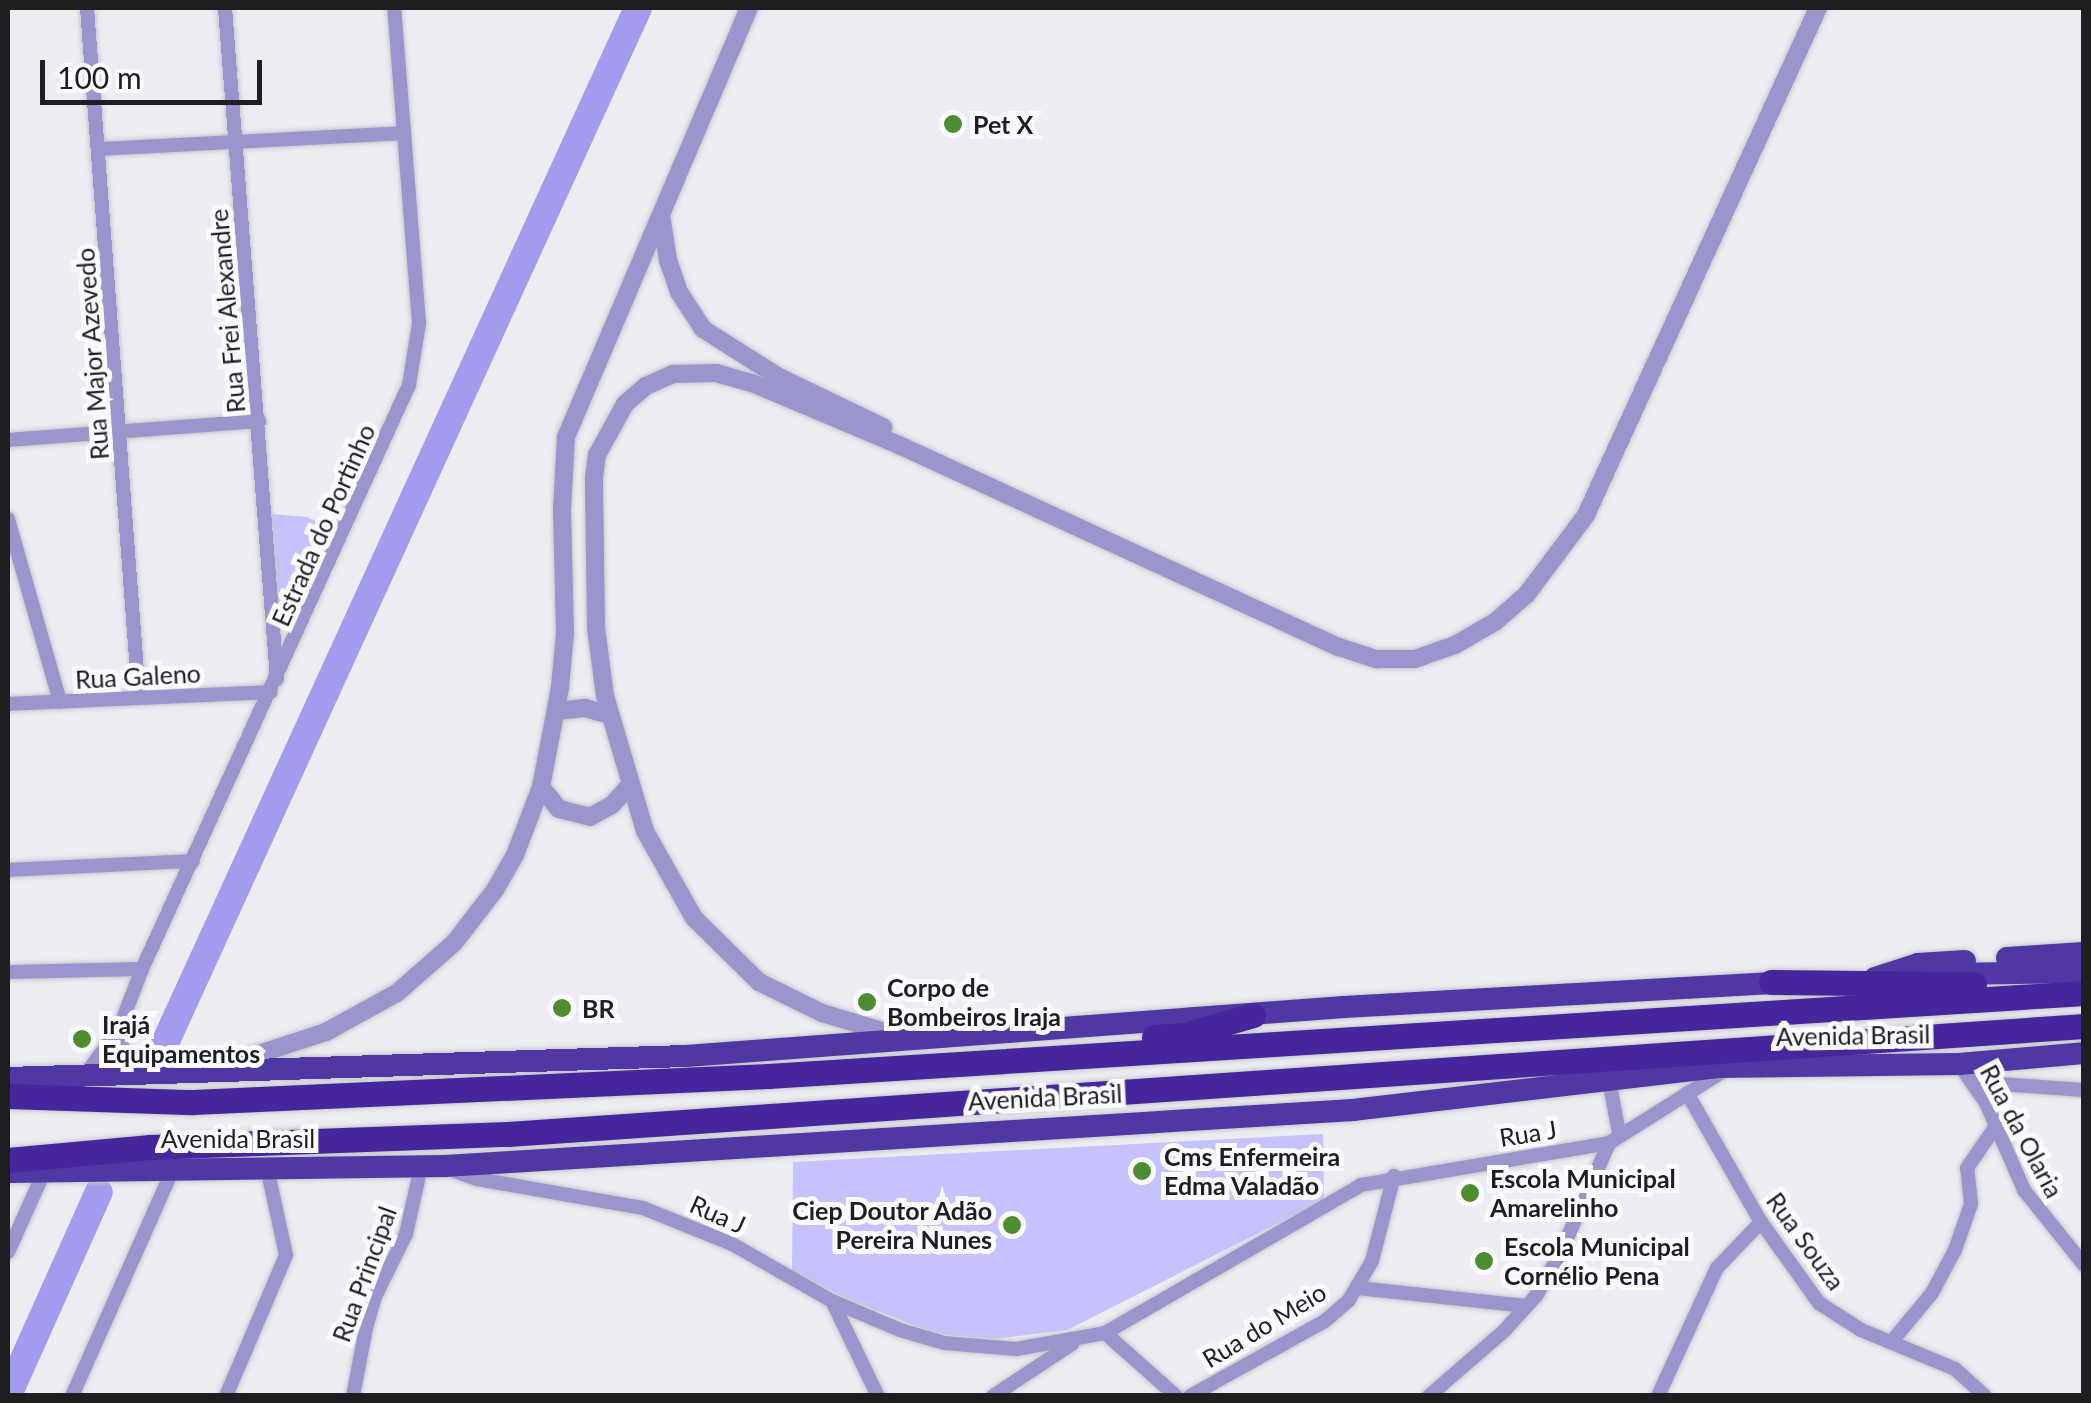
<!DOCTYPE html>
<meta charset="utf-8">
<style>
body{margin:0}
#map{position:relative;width:2091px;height:1403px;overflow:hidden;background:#ececf2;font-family:Lato,sans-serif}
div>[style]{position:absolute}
.green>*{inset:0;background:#c6c2fd}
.river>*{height:28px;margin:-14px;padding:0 14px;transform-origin:14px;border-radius:14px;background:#a39bed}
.roads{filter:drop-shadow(0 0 2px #c7c7cc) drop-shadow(0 0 2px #c7c7cc)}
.minor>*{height:14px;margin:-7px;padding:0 7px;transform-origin:7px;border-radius:7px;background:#9a95cd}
.tertiary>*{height:18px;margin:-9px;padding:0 9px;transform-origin:9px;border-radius:9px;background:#9a95cd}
.trunk>*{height:22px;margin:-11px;padding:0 11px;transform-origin:11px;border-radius:11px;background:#5037a4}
.motorway>*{height:25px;margin:-12.5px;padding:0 12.5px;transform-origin:12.5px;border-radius:12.5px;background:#46269d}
.dots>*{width:28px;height:28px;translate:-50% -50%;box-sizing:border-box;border:5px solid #f9f9fe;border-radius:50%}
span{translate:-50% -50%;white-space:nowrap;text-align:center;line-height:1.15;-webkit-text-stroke:10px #f9f9fe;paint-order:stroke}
.poi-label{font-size:25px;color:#1e1e20;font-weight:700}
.left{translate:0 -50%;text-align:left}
.right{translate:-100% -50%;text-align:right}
.street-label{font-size:25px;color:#1e1e20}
.frame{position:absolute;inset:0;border:10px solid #1e1e20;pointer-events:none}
.scale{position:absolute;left:40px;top:60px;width:222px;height:45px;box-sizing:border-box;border:5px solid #1e1e20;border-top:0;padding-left:12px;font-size:30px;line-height:35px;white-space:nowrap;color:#1e1e20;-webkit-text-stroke:8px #f9f9fe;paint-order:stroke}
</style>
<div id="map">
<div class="green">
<i style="clip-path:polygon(271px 514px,307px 517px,327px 527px,276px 642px)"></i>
<i style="clip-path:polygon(1323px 1134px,1324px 1200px,1067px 1330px,994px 1339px,937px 1334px,847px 1299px,792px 1271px,793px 1162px)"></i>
</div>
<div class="river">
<i style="left:165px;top:1043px;width:1138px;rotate:-65.44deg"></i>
<i style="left:8px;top:1395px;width:222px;rotate:-65.9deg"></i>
</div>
<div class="roads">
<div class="minor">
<i style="left:87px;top:8px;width:692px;rotate:85.69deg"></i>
<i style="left:225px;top:8px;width:673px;rotate:85.57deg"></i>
<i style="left:99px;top:149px;width:305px;rotate:-3deg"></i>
<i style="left:8px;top:440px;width:252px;rotate:-4.3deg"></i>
<i style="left:8px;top:519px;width:190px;rotate:74.1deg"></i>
<i style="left:8px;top:704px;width:263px;rotate:-2.6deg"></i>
<i style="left:8px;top:870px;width:185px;rotate:-2.8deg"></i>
<i style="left:8px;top:972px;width:134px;rotate:-1.3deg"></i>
<i style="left:119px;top:1029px;width:27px;rotate:80deg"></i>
<i style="left:124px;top:1056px;width:25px;rotate:48deg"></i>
<i style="left:1959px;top:1064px;width:47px;rotate:55.3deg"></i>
<i style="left:1986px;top:1103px;width:95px;rotate:66.4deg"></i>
<i style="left:2024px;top:1190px;width:96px;rotate:51.3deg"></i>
<i style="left:85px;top:1075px;width:57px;rotate:-53.5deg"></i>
<i style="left:119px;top:1029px;width:64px;rotate:-69deg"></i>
<i style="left:142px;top:969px;width:642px;rotate:-65.43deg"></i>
<i style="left:409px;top:385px;width:63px;rotate:-80.8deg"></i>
<i style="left:419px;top:323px;width:316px;rotate:-94.5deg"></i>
<i style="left:1609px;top:1080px;width:54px;rotate:79.3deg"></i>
<i style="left:2000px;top:1084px;width:84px;rotate:4.1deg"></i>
<i style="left:1687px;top:1093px;width:149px;rotate:60.2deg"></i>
<i style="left:1761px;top:1222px;width:100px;rotate:54.4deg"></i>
<i style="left:1819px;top:1303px;width:50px;rotate:32.7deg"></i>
<i style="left:1861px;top:1330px;width:102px;rotate:22.5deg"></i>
<i style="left:1955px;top:1369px;width:40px;rotate:42deg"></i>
<i style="left:449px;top:1169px;width:30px;rotate:20deg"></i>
<i style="left:477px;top:1179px;width:169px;rotate:9.9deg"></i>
<i style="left:643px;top:1208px;width:96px;rotate:22deg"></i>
<i style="left:732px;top:1244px;width:115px;rotate:29.7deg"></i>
<i style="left:832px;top:1301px;width:74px;rotate:23.1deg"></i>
<i style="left:900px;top:1330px;width:46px;rotate:16.5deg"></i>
<i style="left:944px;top:1343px;width:72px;rotate:4.8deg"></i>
<i style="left:1016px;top:1349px;width:90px;rotate:-10.2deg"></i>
<i style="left:1105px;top:1333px;width:296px;rotate:-30deg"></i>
<i style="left:1361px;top:1185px;width:252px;rotate:-9.6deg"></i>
<i style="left:8px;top:1252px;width:90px;rotate:-65.7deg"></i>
<i style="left:1358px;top:1288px;width:169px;rotate:6.1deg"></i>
<i style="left:832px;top:1301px;width:106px;rotate:64.2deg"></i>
<i style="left:1105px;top:1333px;width:95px;rotate:41.6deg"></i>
<i style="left:1893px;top:1340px;width:61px;rotate:-50.3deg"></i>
<i style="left:1932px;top:1293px;width:49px;rotate:-61.9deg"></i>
<i style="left:1955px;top:1250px;width:49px;rotate:-70.8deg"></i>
<i style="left:1971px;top:1204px;width:36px;rotate:-96deg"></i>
<i style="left:1967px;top:1168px;width:51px;rotate:-55.4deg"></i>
<i style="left:72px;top:1396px;width:248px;rotate:-66deg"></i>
<i style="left:226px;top:1396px;width:153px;rotate:-66.9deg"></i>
<i style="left:286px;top:1255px;width:89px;rotate:-102.3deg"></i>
<i style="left:353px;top:1396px;width:69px;rotate:-79.2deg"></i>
<i style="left:366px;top:1328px;width:32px;rotate:-74deg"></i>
<i style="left:375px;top:1297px;width:70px;rotate:-63.8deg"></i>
<i style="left:406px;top:1234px;width:69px;rotate:-77.4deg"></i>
<i style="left:993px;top:1396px;width:95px;rotate:-33.4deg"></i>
<i style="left:1190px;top:1396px;width:154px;rotate:-29.1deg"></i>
<i style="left:1325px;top:1321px;width:32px;rotate:-41deg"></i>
<i style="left:1349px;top:1300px;width:45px;rotate:-59.5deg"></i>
<i style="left:1372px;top:1261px;width:88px;rotate:-75.5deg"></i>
<i style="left:1429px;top:1396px;width:99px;rotate:-40.9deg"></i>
<i style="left:1504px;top:1331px;width:47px;rotate:-47.6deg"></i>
<i style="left:1536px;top:1296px;width:51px;rotate:-60.4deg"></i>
<i style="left:1561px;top:1252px;width:119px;rotate:-66.2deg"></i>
<i style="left:1609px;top:1143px;width:137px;rotate:-32.2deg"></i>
<i style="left:1658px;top:1396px;width:141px;rotate:-65.3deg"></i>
<i style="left:1717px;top:1268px;width:64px;rotate:-46.3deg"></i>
</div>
<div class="tertiary">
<i style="left:661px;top:215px;width:46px;rotate:81.2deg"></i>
<i style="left:668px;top:260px;width:34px;rotate:71deg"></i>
<i style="left:679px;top:292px;width:44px;rotate:57deg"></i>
<i style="left:703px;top:329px;width:88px;rotate:32.4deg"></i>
<i style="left:777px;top:376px;width:118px;rotate:25.7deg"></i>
<i style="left:557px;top:711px;width:28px;rotate:-6deg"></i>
<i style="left:585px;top:708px;width:26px;rotate:16deg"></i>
<i style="left:541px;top:787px;width:28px;rotate:51deg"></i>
<i style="left:559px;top:809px;width:32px;rotate:14deg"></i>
<i style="left:590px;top:817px;width:25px;rotate:-29deg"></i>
<i style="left:612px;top:805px;width:25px;rotate:-48deg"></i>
<i style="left:899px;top:1036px;width:80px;rotate:-163.4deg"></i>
<i style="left:822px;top:1013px;width:70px;rotate:-153.8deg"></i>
<i style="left:759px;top:982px;width:91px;rotate:-135.4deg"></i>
<i style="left:694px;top:918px;width:100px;rotate:-119.4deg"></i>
<i style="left:645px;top:831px;width:141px;rotate:-106.5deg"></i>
<i style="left:605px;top:696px;width:69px;rotate:-97.5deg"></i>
<i style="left:596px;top:628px;width:150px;rotate:-90.8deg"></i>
<i style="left:594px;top:478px;width:23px;rotate:-83deg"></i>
<i style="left:597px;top:455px;width:58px;rotate:-61.2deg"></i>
<i style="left:625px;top:404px;width:28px;rotate:-41deg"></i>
<i style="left:646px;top:386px;width:30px;rotate:-24deg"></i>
<i style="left:673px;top:374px;width:43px;rotate:-1.3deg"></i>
<i style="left:716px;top:373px;width:37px;rotate:16deg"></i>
<i style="left:752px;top:383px;width:160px;rotate:22.9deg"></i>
<i style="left:899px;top:445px;width:484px;rotate:24.7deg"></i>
<i style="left:1339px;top:647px;width:40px;rotate:18deg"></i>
<i style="left:1377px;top:659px;width:38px"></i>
<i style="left:1415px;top:659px;width:42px;rotate:-19.3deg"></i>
<i style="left:1455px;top:645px;width:46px;rotate:-29.9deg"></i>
<i style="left:1495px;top:622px;width:43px;rotate:-41.2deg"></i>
<i style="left:1527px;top:594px;width:99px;rotate:-53.2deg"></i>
<i style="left:1586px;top:515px;width:558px;rotate:-65.41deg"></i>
<i style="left:225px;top:1065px;width:106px;rotate:-18.1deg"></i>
<i style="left:326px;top:1032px;width:81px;rotate:-28.8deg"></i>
<i style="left:397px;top:993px;width:76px;rotate:-41.3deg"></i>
<i style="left:454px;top:943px;width:67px;rotate:-52.3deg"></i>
<i style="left:495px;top:890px;width:40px;rotate:-60.3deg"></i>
<i style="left:515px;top:855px;width:73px;rotate:-69.1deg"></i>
<i style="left:541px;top:787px;width:102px;rotate:-79.2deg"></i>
<i style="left:560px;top:687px;width:54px;rotate:-84.7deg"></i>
<i style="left:565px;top:633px;width:124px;rotate:-91.4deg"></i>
<i style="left:562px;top:509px;width:72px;rotate:-86.8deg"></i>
<i style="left:566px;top:437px;width:466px;rotate:-66.9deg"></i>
</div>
<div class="trunk">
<i style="left:2007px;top:958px;width:77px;rotate:-3.7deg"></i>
<i style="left:1948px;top:974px;width:136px;rotate:-0.8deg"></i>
<i style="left:1875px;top:978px;width:45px;rotate:-18deg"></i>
<i style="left:1918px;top:964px;width:47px;rotate:-3.7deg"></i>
<i style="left:8px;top:1078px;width:678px;rotate:-1.86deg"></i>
<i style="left:686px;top:1056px;width:660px;rotate:-4.26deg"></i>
<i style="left:1344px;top:1007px;width:443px;rotate:-3.2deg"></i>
<i style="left:8px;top:1172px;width:437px;rotate:-0.8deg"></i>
<i style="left:445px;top:1166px;width:910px;rotate:-3.53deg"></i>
<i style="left:1353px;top:1110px;width:367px;rotate:-6.7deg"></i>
<i style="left:1717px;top:1067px;width:242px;rotate:-0.7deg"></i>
<i style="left:1959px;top:1064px;width:125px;rotate:-5deg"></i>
</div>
<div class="motorway">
<i style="left:1771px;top:982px;width:203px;rotate:0.6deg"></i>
<i style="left:1154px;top:1037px;width:30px;rotate:-4deg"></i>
<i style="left:1184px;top:1035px;width:72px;rotate:-16.2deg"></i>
<i style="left:8px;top:1096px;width:185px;rotate:1.9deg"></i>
<i style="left:193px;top:1102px;width:576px;rotate:-2.59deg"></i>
<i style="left:768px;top:1076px;width:1319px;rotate:-3.61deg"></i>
<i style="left:8px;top:1160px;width:143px;rotate:-5.2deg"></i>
<i style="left:150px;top:1147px;width:358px;rotate:-2.1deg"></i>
<i style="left:508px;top:1134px;width:1580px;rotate:-3.92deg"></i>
</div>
</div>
<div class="dots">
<i style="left:953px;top:124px;background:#4c8d2f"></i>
<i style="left:867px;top:1002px;background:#4c8d2f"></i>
<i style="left:562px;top:1008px;background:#4c8d2f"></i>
<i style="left:82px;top:1039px;background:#4c8d2f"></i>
<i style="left:1142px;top:1171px;background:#4c8d2f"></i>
<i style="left:1470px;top:1193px;background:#4c8d2f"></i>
<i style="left:1012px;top:1225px;background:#4c8d2f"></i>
<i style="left:1484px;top:1261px;background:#4c8d2f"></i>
</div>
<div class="poi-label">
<span class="left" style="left:973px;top:124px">Pet X</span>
<span class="left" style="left:887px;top:1002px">Corpo de<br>Bombeiros Iraja</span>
<span class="left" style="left:582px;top:1008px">BR</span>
<span class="left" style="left:102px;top:1039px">Irajá<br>Equipamentos</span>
<span class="left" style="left:1164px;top:1171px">Cms Enfermeira<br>Edma Valadão</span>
<span class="left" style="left:1490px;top:1193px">Escola Municipal<br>Amarelinho</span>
<span class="right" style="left:992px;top:1225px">Ciep Doutor Adão<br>Pereira Nunes</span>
<span class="left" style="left:1504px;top:1261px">Escola Municipal<br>Cornélio Pena</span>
</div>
<div class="street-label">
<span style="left:227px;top:311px;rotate:-95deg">Rua Frei Alexandre</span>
<span style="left:92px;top:354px;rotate:-94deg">Rua Major Azevedo</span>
<span style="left:323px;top:525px;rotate:-66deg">Estrada do Portinho</span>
<span style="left:138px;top:676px;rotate:-3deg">Rua Galeno</span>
<span style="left:1853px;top:1035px;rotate:-1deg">Avenida Brasil</span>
<span style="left:1045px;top:1097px;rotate:-3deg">Avenida Brasil</span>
<span style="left:2022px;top:1131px;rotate:62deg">Rua da Olaria</span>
<span style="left:1528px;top:1133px;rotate:-9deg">Rua J</span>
<span style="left:238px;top:1138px">Avenida Brasil</span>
<span style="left:718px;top:1214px;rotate:24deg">Rua J</span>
<span style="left:1806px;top:1241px;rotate:54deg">Rua Souza</span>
<span style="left:364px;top:1274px;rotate:-70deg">Rua Principal</span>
<span style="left:1264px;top:1325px;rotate:-31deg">Rua do Meio</span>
</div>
<div class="frame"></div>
<div class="scale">100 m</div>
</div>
